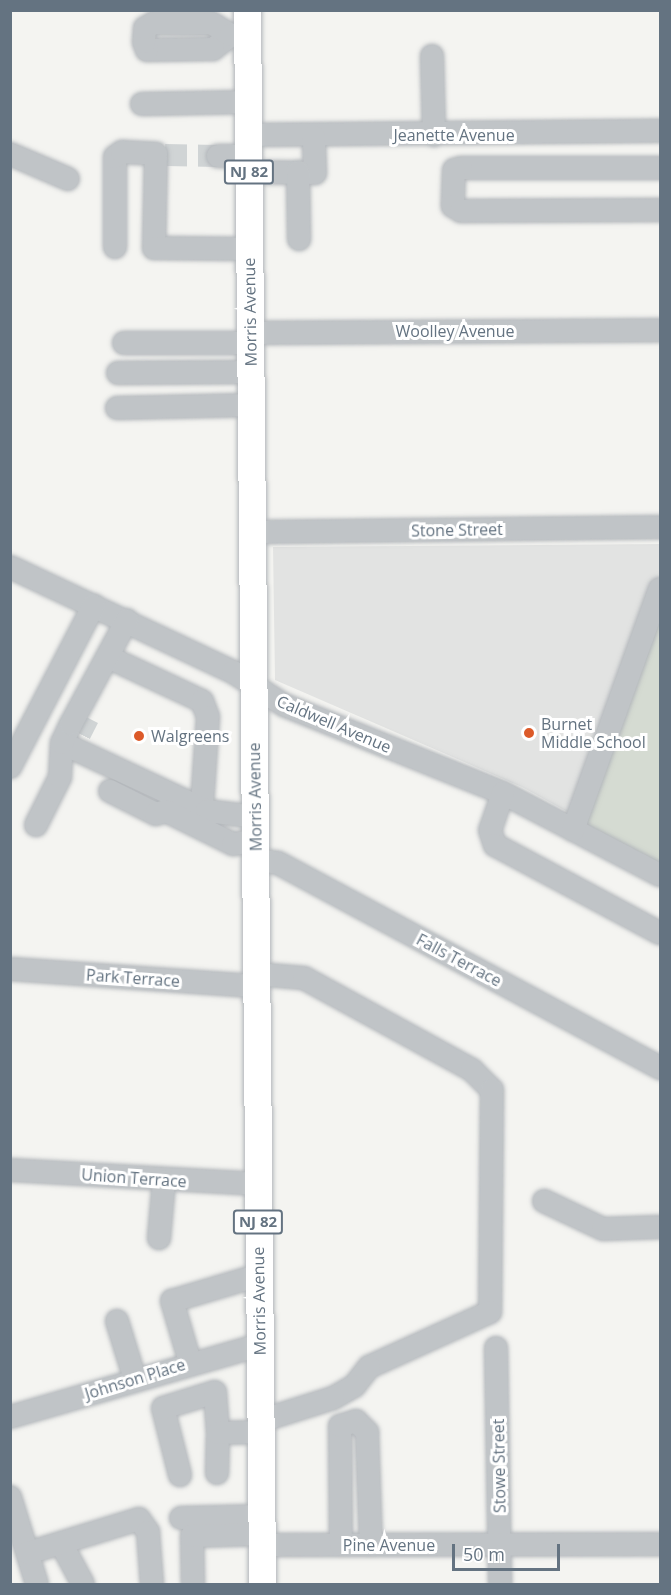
<!DOCTYPE html>
<style>
body{margin:0}
#map{position:relative;width:671px;height:1595px;overflow:hidden;background:#f4f4f1;font-family:"Open Sans",sans-serif}
div>[style]{position:absolute}
.built>*{inset:0;background:#e2e3e2}
.green>*{inset:0;background:#d5dbd2}
.minor-tunnel>*{height:22px;margin-top:-11px;transform-origin:0;background:repeating-linear-gradient(90deg,#d0d4d5 0 22px,transparent 0 33px)}
.roads{filter:drop-shadow(0 0 2px #b3b7bb) drop-shadow(0 0 2px #b3b7bb)}
.minor>*{height:22px;margin:-11px;padding:0 11px;transform-origin:11px;border-radius:11px;background:#c0c4c7}
.major>*{height:27px;margin:-13.5px;padding:0 13.5px;transform-origin:13.5px;border-radius:13.5px;background:#fff}
.dots>*{width:16px;height:16px;translate:-50% -50%;box-sizing:border-box;border:3px solid #fff;border-radius:50%}
span{translate:-50% -50%;white-space:nowrap;text-align:center;line-height:1.15;-webkit-text-stroke:6px #fff;paint-order:stroke}
.shield-label span{padding:2px 4px;background:#fff;border:2px solid;border-radius:4px;-webkit-text-stroke-width:0}
.shield-label{font-size:15px;color:#647381;font-weight:700}
.street-label{font-size:16px;color:#647381}
.poi-label{font-size:16px;color:#647381}
.left{translate:0 -50%;text-align:left}
.frame{position:absolute;inset:0;border:12px solid #647381;pointer-events:none}
.scale{position:absolute;left:452px;top:1544px;width:108px;height:27px;box-sizing:border-box;border:3px solid #647381;border-top:0;padding-left:8px;font-size:18px;line-height:21px;white-space:nowrap;color:#647381;-webkit-text-stroke:4px #fff;paint-order:stroke}
</style>
<div id="map">
<div class="built">
<i style="clip-path:polygon(660px 544px,660px 862px,522px 787px,275px 680px,273px 547px)"></i>
</div>
<div class="green">
<i style="clip-path:polygon(660px 619px,660px 866px,583px 827px)"></i>
</div>
<div class="minor-tunnel">
<i style="left:165px;top:155px;width:53px;rotate:1.1deg"></i>
<i style="left:80px;top:734px;width:18px;rotate:-63deg"></i>
</div>
<div class="roads">
<div class="minor">
<i style="left:231px;top:35px;width:23px;rotate:142deg"></i>
<i style="left:213px;top:49px;width:66px;rotate:179.1deg"></i>
<i style="left:147px;top:50px;width:9px;rotate:-111deg"></i>
<i style="left:144px;top:42px;width:14px;rotate:-86deg"></i>
<i style="left:145px;top:28px;width:10px;rotate:-29deg"></i>
<i style="left:154px;top:23px;width:57px"></i>
<i style="left:211px;top:23px;width:23px;rotate:31deg"></i>
<i style="left:231px;top:35px;width:16px"></i>
<i style="left:432px;top:56px;width:79px;rotate:88.5deg"></i>
<i style="left:142px;top:104px;width:106px;rotate:-1.1deg"></i>
<i style="left:248px;top:135px;width:412px;rotate:-0.6deg"></i>
<i style="left:10px;top:154px;width:63px;rotate:23.3deg"></i>
<i style="left:218px;top:156px;width:30px"></i>
<i style="left:660px;top:168px;width:199px;rotate:180deg"></i>
<i style="left:461px;top:168px;width:7px;rotate:164deg"></i>
<i style="left:454px;top:170px;width:36px;rotate:92deg"></i>
<i style="left:453px;top:206px;width:9px;rotate:32deg"></i>
<i style="left:461px;top:211px;width:199px;rotate:-0.3deg"></i>
<i style="left:249px;top:172px;width:66px;rotate:0.9deg"></i>
<i style="left:315px;top:173px;width:36px;rotate:-92deg"></i>
<i style="left:298px;top:172px;width:67px;rotate:89.1deg"></i>
<i style="left:115px;top:247px;width:90px;rotate:-90deg"></i>
<i style="left:115px;top:157px;width:9px;rotate:-36deg"></i>
<i style="left:122px;top:152px;width:34px;rotate:3deg"></i>
<i style="left:156px;top:154px;width:94px;rotate:91.2deg"></i>
<i style="left:154px;top:248px;width:95px;rotate:0.6deg"></i>
<i style="left:250px;top:333px;width:410px;rotate:-0.4deg"></i>
<i style="left:124px;top:343px;width:126px"></i>
<i style="left:118px;top:373px;width:133px;rotate:-0.4deg"></i>
<i style="left:117px;top:408px;width:134px;rotate:-1.3deg"></i>
<i style="left:253px;top:532px;width:407px;rotate:-0.7deg"></i>
<i style="left:10px;top:567px;width:246px;rotate:25.2deg"></i>
<i style="left:233px;top:672px;width:61px;rotate:32.9deg"></i>
<i style="left:284px;top:705px;width:236px;rotate:21.9deg"></i>
<i style="left:503px;top:793px;width:177px;rotate:27.6deg"></i>
<i style="left:108px;top:657px;width:104px;rotate:25.1deg"></i>
<i style="left:202px;top:701px;width:17px;rotate:69deg"></i>
<i style="left:208px;top:717px;width:87px;rotate:93.9deg"></i>
<i style="left:62px;top:743px;width:160px;rotate:25.1deg"></i>
<i style="left:207px;top:811px;width:48px;rotate:7.1deg"></i>
<i style="left:10px;top:767px;width:182px;rotate:-62.6deg"></i>
<i style="left:110px;top:791px;width:51px;rotate:26.6deg"></i>
<i style="left:156px;top:814px;width:10px;rotate:-17deg"></i>
<i style="left:166px;top:811px;width:75px;rotate:26.2deg"></i>
<i style="left:233px;top:844px;width:22px;rotate:-8deg"></i>
<i style="left:503px;top:793px;width:39px;rotate:109deg"></i>
<i style="left:490px;top:830px;width:16px;rotate:72deg"></i>
<i style="left:495px;top:845px;width:187px;rotate:28.1deg"></i>
<i style="left:36px;top:825px;width:54px;rotate:-63.4deg"></i>
<i style="left:60px;top:777px;width:34px;rotate:-87deg"></i>
<i style="left:62px;top:743px;width:21px;rotate:-65deg"></i>
<i style="left:71px;top:724px;width:118px;rotate:-61.7deg"></i>
<i style="left:573px;top:830px;width:256px;rotate:-70.2deg"></i>
<i style="left:255px;top:859px;width:23px;rotate:10deg"></i>
<i style="left:278px;top:863px;width:434px;rotate:28.2deg"></i>
<i style="left:10px;top:969px;width:247px;rotate:4deg"></i>
<i style="left:256px;top:974px;width:48px;rotate:4.8deg"></i>
<i style="left:304px;top:978px;width:192px;rotate:28.7deg"></i>
<i style="left:472px;top:1070px;width:28px;rotate:45deg"></i>
<i style="left:492px;top:1090px;width:222px;rotate:90.5deg"></i>
<i style="left:490px;top:1312px;width:133px;rotate:155.6deg"></i>
<i style="left:369px;top:1367px;width:24px;rotate:128deg"></i>
<i style="left:354px;top:1386px;width:24px;rotate:150deg"></i>
<i style="left:333px;top:1398px;width:77px;rotate:162.5deg"></i>
<i style="left:10px;top:1170px;width:247px;rotate:3.2deg"></i>
<i style="left:544px;top:1201px;width:65px;rotate:25.4deg"></i>
<i style="left:603px;top:1229px;width:57px;rotate:-2deg"></i>
<i style="left:159px;top:1238px;width:57px;rotate:-85deg"></i>
<i style="left:117px;top:1321px;width:61px;rotate:72.8deg"></i>
<i style="left:496px;top:1348px;width:236px;rotate:89deg"></i>
<i style="left:190px;top:1362px;width:64px;rotate:-106.4deg"></i>
<i style="left:172px;top:1301px;width:91px;rotate:-16.6deg"></i>
<i style="left:10px;top:1417px;width:260px;rotate:-16.1deg"></i>
<i style="left:217px;top:1473px;width:40px;rotate:-88.6deg"></i>
<i style="left:180px;top:1475px;width:69px;rotate:-104.2deg"></i>
<i style="left:163px;top:1408px;width:54px;rotate:-17.1deg"></i>
<i style="left:215px;top:1392px;width:41px;rotate:85.8deg"></i>
<i style="left:218px;top:1433px;width:42px;rotate:-1.4deg"></i>
<i style="left:10px;top:1497px;width:91px;rotate:72.8deg"></i>
<i style="left:181px;top:1518px;width:80px;rotate:-1.4deg"></i>
<i style="left:62px;top:1545px;width:44px;rotate:61.7deg"></i>
<i style="left:261px;top:1545px;width:399px;rotate:-0.1deg"></i>
<i style="left:341px;top:1545px;width:119px;rotate:-90.5deg"></i>
<i style="left:340px;top:1426px;width:17px;rotate:-17deg"></i>
<i style="left:356px;top:1421px;width:16px;rotate:45deg"></i>
<i style="left:367px;top:1432px;width:113px;rotate:88deg"></i>
<i style="left:28px;top:1553px;width:116px;rotate:-17deg"></i>
<i style="left:139px;top:1519px;width:16px;rotate:55deg"></i>
<i style="left:148px;top:1532px;width:52px;rotate:85.6deg"></i>
<i style="left:193px;top:1584px;width:48px;rotate:-91.2deg"></i>
<i style="left:192px;top:1536px;width:69px;rotate:-1.7deg"></i>
</div>
<div class="major">
<i style="left:247px;top:10px;width:1574px;rotate:89.45deg"></i>
</div>
</div>
<div class="dots">
<i style="left:529px;top:733px;background:#dc5a29"></i>
<i style="left:139px;top:736px;background:#dc5a29"></i>
</div>
<div class="shield-label">
<span style="left:249px;top:172px">NJ 82</span>
<span style="left:258px;top:1222px">NJ 82</span>
</div>
<div class="street-label">
<span style="left:454px;top:135px">Jeanette Avenue</span>
<span style="left:250px;top:312px;rotate:-91deg">Morris Avenue</span>
<span style="left:455px;top:331px">Woolley Avenue</span>
<span style="left:457px;top:530px;rotate:-1deg">Stone Street</span>
<span style="left:334px;top:724px;rotate:23deg">Caldwell Avenue</span>
<span style="left:255px;top:797px;rotate:-91deg">Morris Avenue</span>
<span style="left:459px;top:960px;rotate:28deg">Falls Terrace</span>
<span style="left:133px;top:978px;rotate:4deg">Park Terrace</span>
<span style="left:134px;top:1178px;rotate:4deg">Union Terrace</span>
<span style="left:259px;top:1301px;rotate:-91deg">Morris Avenue</span>
<span style="left:135px;top:1379px;rotate:-17deg">Johnson Place</span>
<span style="left:499px;top:1466px;rotate:-91deg">Stowe Street</span>
<span style="left:389px;top:1545px">Pine Avenue</span>
</div>
<div class="poi-label">
<span class="left" style="left:541px;top:733px">Burnet<br>Middle School</span>
<span class="left" style="left:151px;top:736px">Walgreens</span>
</div>
<div class="frame"></div>
<div class="scale">50 m</div>
</div>
